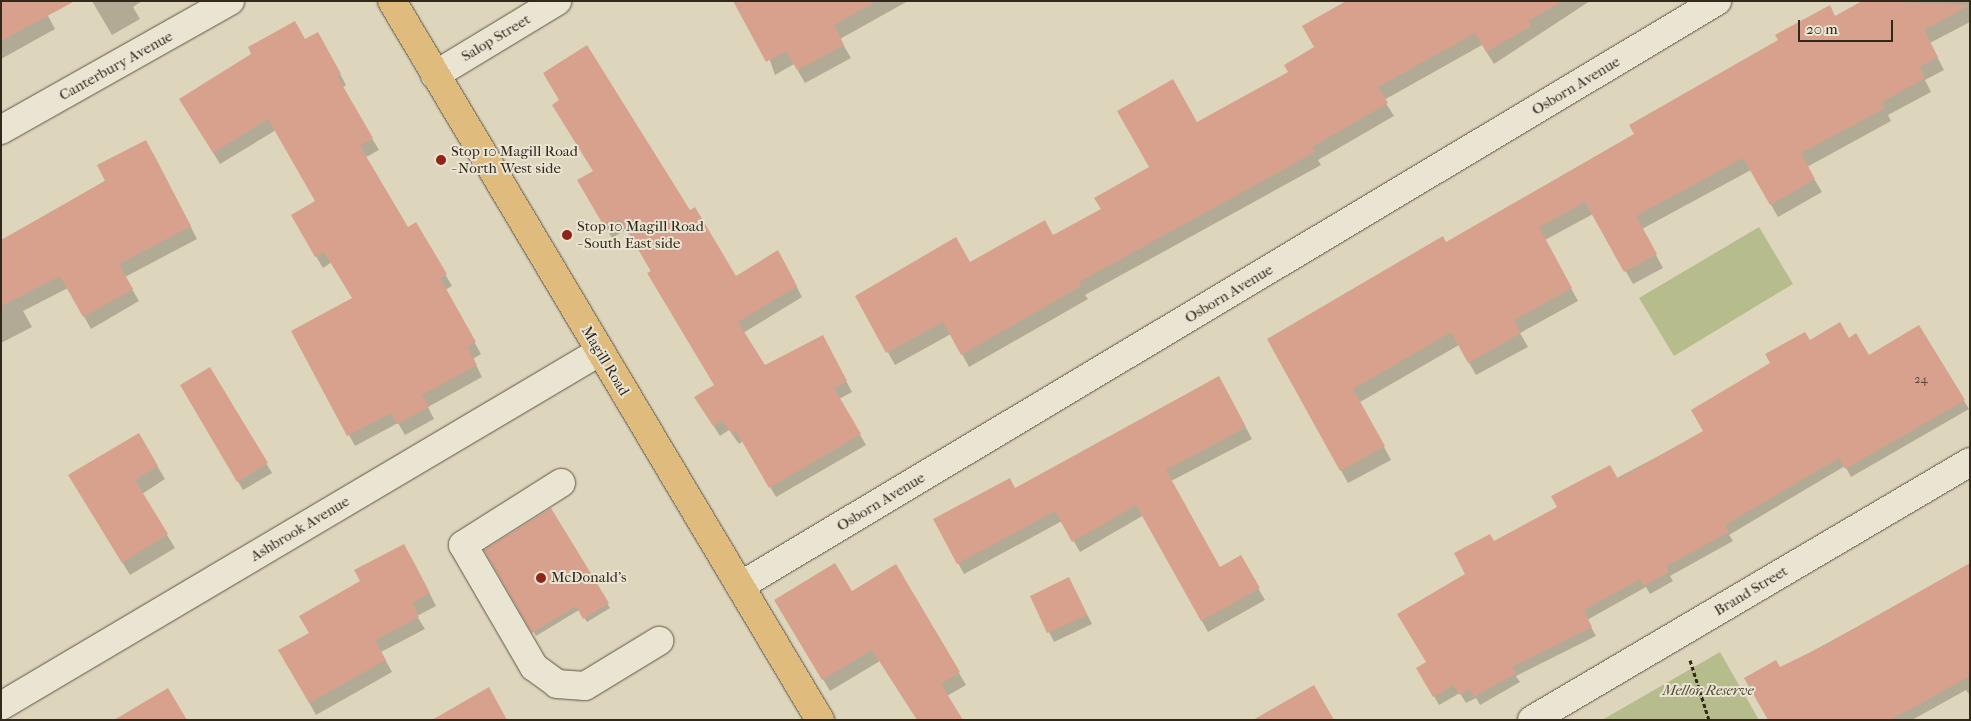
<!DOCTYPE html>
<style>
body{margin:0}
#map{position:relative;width:1971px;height:721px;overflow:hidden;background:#ded6bc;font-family:"IM FELL French Canon",serif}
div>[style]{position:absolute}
.green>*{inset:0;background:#b7bc8d}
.shadow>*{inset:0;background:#0003}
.building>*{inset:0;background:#d8a18e}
.path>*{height:3px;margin-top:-1.5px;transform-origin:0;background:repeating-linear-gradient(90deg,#33281c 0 4px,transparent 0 6.5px)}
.roads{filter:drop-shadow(0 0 1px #5e5444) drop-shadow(0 0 1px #5e5444)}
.minor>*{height:28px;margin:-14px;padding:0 14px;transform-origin:14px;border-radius:14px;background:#eae4d3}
.major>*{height:28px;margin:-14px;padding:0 14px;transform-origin:14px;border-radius:14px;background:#dfbb7e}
.dots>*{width:14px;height:14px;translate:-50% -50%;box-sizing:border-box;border:2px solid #eae4d3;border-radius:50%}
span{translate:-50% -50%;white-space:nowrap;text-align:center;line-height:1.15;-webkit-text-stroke:4px #eae4d3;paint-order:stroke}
.number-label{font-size:12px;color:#5c4638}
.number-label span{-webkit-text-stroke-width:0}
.street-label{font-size:15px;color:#33281c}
.poi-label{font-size:15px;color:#33281c}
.left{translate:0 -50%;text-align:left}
.park-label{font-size:15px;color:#544d38;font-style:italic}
.frame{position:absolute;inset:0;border:2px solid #33281c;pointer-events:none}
.scale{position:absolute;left:1798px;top:20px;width:95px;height:22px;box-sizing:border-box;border:2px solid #33281c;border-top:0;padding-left:6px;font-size:15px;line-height:18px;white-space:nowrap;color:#33281c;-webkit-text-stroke:4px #eae4d3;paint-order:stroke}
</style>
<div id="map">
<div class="green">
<i style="clip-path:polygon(1759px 227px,1793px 284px,1674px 356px,1639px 298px)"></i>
<i style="clip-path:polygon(1720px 652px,1759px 720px,1602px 720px)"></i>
</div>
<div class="shadow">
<i style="clip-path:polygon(1px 1px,40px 1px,55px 29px,1px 59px)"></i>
<i style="clip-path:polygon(92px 1px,142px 1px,133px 7px,140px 19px,112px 35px)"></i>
<i style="clip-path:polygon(749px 1px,908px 1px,840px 39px,851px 58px,805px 83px,794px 64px,775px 75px)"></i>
<i style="clip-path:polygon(1348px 1px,1590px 1px,1494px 64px,1482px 45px,1384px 100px,1394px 116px,1318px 160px,1321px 165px,1085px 295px,1088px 299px,969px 367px,951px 334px,895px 365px,857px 297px,1053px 237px,1102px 210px,1197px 124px,1290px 73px,1316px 48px)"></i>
<i style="clip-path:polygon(1865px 1px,1970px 1px,1970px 22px,1930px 43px,1944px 70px,1925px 80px,1931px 92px,1888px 115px,1891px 121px,1807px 167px,1822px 192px,1778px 217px,1751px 170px,1642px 229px,1663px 268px,1633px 284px,1593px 214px,1545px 240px,1578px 301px,1520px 333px,1528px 347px,1476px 375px,1459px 345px,1360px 402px,1391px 460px,1348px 483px,1268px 340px,1446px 243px)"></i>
<i style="clip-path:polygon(304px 41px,324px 45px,346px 85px,342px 88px,379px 150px,366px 157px,407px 228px,416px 223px,452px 286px,445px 290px,481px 354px,473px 359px,482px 377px,428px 407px,434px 419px,405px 435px,398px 423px,355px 446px,292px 331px,353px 299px,332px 262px,323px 268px,292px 216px,317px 201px,276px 130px,220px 164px,181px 99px)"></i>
<i style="clip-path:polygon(153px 153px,197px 239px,125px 277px,139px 301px,91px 329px,68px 288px,23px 311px,32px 327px,1px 343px,1px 237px,3px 240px)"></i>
<i style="clip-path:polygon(585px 191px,690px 212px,735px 278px,784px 262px,802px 297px,743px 333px,765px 366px,828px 347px,852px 392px,839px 399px,866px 445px,776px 497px,743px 441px,739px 444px,729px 430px,720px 436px,702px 408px,715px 385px,627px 229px,612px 238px)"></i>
<i style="clip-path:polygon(1918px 327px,1969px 409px,1851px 477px,1845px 466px,1729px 535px,1733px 541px,1670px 576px,1673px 581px,1650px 594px,1646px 587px,1587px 620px,1596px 636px,1516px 676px,1520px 682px,1480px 705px,1476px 698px,1466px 703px,1460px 693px,1439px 705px,1418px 668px,1427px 663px,1467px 574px,1494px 543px,1704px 432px,1810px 342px,1848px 339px,1869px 357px)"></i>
<i style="clip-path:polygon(210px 368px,272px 473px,243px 490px,181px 386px)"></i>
<i style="clip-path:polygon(1225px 388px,1252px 439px,1171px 481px,1219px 568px,1240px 557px,1265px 600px,1208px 632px,1144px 515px,1080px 552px,1062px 521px,964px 574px,958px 563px,1015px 489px)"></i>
<i style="clip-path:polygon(138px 434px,165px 479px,142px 494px,175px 548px,130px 575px,78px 489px)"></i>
<i style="clip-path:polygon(551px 510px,610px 608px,587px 622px,579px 610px,536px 636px,486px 551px)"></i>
<i style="clip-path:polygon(411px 557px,436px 606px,417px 616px,425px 629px,381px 652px,392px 672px,316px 715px,280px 650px,310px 633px)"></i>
<i style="clip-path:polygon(896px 565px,966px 685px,947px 696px,880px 661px,830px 691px,783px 612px,852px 592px)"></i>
<i style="clip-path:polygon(1970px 565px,1970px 696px,1966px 690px,1912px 720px,1770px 720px,1780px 669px)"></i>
<i style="clip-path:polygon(1074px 588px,1092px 624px,1054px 642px,1031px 596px)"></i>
</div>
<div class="building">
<i style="clip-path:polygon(1px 1px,75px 1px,1px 41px)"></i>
<i style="clip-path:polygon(733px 1px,877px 1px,834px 25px,844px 45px,797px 70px,786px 51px,766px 62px)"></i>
<i style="clip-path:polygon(1346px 1px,1563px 1px,1528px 21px,1531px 26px,1486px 52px,1475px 33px,1378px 87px,1388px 103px,1312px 147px,1315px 152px,1079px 282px,1081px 286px,961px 355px,943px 322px,886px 353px,855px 296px,956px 237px,970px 262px,1045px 220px,1053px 235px,1101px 209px,1094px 198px,1149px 167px,1117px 111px,1173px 79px,1197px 122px,1288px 72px,1284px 65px,1314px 47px,1302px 26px)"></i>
<i style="clip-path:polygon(1862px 1px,1970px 5px,1924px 30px,1938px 57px,1919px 67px,1925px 78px,1882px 102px,1885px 108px,1801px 153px,1815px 179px,1770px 205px,1743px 158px,1636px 216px,1657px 254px,1624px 272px,1585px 202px,1539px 227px,1572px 288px,1514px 320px,1521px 333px,1468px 363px,1451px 332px,1353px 389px,1385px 446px,1340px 471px,1267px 339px,1443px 236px,1446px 242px,1634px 134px,1629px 125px,1778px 40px,1775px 35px,1830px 5px,1835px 16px)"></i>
<i style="clip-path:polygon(295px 21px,305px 39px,318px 32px,341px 74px,337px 76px,373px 138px,360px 146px,408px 227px,416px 222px,447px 274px,440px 278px,476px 342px,467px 347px,477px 365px,422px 395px,429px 407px,397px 424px,391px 413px,347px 436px,291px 331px,352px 298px,324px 252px,315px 257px,291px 215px,315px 201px,268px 119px,213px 153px,179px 99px,251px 54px,248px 47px)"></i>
<i style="clip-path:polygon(587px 45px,690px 210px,695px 207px,736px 276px,778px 250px,797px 286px,738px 322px,765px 365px,823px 335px,847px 381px,834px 388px,861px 434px,769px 488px,736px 431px,732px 434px,722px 420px,713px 426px,694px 397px,714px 385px,647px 273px,651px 271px,620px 219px,605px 228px,577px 180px,593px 171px,552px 105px,559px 100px,543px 73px)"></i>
<i style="clip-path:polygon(146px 140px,191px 226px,119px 264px,133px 289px,83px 317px,60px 276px,1px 306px,1px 240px,105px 181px,97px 165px)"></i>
<i style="clip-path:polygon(1840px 322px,1849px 338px,1856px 333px,1869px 355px,1919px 325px,1965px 400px,1845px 469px,1839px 458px,1725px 525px,1729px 532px,1666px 566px,1669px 572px,1643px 586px,1640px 579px,1584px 610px,1592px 627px,1512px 667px,1516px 673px,1474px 697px,1469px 689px,1460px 695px,1454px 685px,1433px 697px,1416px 668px,1426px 662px,1397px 614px,1465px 574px,1454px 553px,1490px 534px,1494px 541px,1557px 507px,1551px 496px,1610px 465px,1618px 479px,1703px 431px,1691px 410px,1770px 363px,1765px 354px,1805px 332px,1810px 340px)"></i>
<i style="clip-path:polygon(210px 367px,268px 463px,237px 482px,180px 385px)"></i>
<i style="clip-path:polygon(1219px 376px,1246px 427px,1166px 470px,1220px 567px,1241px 555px,1260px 588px,1201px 621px,1136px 505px,1072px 542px,1055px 511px,957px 564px,933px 519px,1010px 478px,1015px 488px)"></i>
<i style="clip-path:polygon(139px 433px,158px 466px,135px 480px,168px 534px,122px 563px,68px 475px)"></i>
<i style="clip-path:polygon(551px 508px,609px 603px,583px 619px,576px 606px,532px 633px,484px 550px)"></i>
<i style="clip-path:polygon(404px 544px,430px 593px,412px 603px,419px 617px,375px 640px,386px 660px,309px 703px,278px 650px,309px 633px,299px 616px,360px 581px,354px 570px)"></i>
<i style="clip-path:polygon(835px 563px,852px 591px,896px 564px,960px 672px,941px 684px,963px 720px,917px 720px,872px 650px,822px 680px,774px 600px)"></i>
<i style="clip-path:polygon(1970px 563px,1970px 676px,1890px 720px,1768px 720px,1744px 678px,1776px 660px,1780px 667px,1825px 645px)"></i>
<i style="clip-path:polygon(1069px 577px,1087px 615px,1047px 633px,1030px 596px)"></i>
<i style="clip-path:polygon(1314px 685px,1334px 720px,1253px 720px)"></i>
<i style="clip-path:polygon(489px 687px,507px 720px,432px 720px)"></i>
<i style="clip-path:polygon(168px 688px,187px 720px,114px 720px)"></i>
</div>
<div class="path">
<i style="left:1690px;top:660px;width:63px;rotate:72.4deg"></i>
</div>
<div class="roads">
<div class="minor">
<i style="left:435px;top:75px;width:143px;rotate:-31.2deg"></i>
<i style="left:1px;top:130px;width:263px;rotate:-29.4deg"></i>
<i style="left:561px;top:483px;width:116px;rotate:147.7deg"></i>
<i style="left:463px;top:545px;width:141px;rotate:59.8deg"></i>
<i style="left:534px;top:667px;width:29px;rotate:36deg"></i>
<i style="left:557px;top:684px;width:28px;rotate:4deg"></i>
<i style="left:585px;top:686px;width:87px;rotate:-31.3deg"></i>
<i style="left:740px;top:586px;width:1139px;rotate:-30.91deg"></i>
<i style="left:1px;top:706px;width:695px;rotate:-30.62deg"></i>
<i style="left:1532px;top:720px;width:508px;rotate:-30.5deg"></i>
</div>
<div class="major">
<i style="left:392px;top:1px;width:837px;rotate:59.24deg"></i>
</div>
</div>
<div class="dots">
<i style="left:441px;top:160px;background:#8f2418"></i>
<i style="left:567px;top:235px;background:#8f2418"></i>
<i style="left:541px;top:578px;background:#8f2418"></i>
</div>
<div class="number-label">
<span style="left:1921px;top:380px">24</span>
</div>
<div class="street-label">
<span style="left:496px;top:38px;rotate:-31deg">Salop Street</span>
<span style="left:116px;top:66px;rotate:-29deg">Canterbury Avenue</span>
<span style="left:1576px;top:86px;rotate:-31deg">Osborn Avenue</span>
<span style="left:1229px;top:294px;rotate:-31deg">Osborn Avenue</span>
<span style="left:605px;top:361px;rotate:59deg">Magill Road</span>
<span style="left:881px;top:502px;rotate:-31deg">Osborn Avenue</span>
<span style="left:300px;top:529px;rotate:-31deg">Ashbrook Avenue</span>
<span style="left:1751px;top:591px;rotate:-31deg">Brand Street</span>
</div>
<div class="poi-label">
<span class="left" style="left:451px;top:160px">Stop 10 Magill Road<br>- North West side</span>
<span class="left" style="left:577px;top:235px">Stop 10 Magill Road<br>- South East side</span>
<span class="left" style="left:551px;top:578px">McDonald's</span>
</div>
<div class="park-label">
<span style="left:1708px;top:691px">Mellor Reserve</span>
</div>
<div class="frame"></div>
<div class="scale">20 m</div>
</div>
